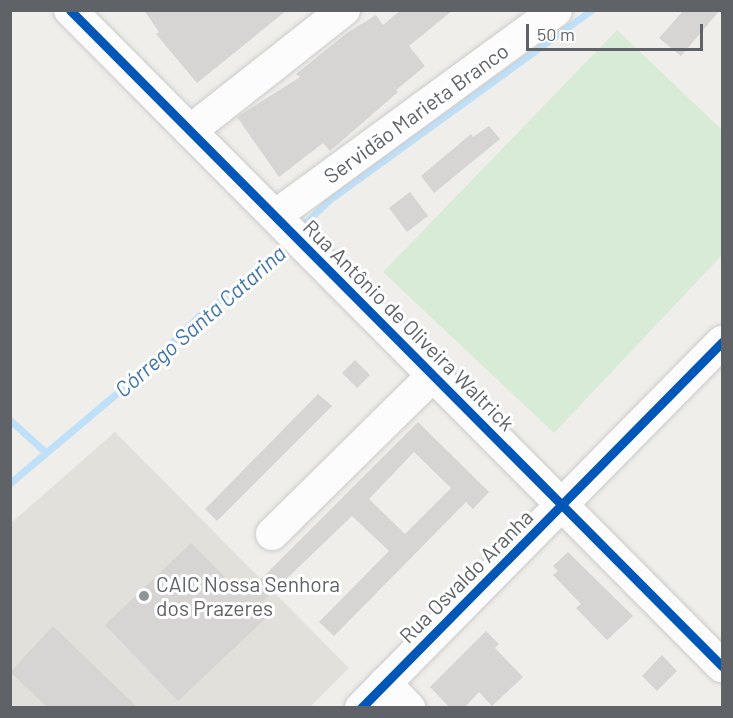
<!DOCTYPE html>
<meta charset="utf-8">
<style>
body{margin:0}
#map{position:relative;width:733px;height:718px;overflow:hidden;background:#efeeea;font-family:Barlow,sans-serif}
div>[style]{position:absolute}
.education>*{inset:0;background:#e2e0da}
.green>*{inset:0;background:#d8ebd6}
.stream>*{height:7px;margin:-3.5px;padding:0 3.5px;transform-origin:3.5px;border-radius:3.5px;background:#bfe0f9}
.building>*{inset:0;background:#d6d5d3}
.roads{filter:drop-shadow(0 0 2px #cbcccc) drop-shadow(0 0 2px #cbcccc)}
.minor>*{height:32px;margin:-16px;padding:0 16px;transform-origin:16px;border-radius:16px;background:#fdfcfc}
.cycleway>*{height:9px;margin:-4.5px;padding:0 4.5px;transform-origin:4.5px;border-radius:4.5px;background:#0057b8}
.dots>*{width:16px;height:16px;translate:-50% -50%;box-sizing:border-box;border:3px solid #fff;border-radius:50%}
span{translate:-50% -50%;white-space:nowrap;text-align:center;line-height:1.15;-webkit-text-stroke:6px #fff;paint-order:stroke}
.street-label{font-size:21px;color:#5f6368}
.poi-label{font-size:21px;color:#5f6368}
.left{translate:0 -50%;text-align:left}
.water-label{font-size:22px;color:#4174aa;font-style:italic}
.frame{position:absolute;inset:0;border:12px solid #5f6368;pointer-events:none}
.scale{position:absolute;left:526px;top:24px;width:177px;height:27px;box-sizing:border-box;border:3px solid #5f6368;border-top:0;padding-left:8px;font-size:18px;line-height:21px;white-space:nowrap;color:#5f6368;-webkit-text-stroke:4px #fff;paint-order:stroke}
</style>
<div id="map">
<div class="education">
<i style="clip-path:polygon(115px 432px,349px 668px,310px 707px,11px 707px,10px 524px)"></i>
</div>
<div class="green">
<i style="clip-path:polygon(617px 30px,722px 130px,722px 255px,554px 433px,383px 272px)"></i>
</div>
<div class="stream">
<i style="left:300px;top:228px;width:40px;rotate:-44deg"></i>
<i style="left:329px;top:200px;width:324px;rotate:-35.9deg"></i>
<i style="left:10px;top:420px;width:47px;rotate:42.4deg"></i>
<i style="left:10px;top:483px;width:165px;rotate:-40.1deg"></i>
<i style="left:136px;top:377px;width:89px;rotate:-44.1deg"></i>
<i style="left:200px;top:315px;width:85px;rotate:-35.9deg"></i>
<i style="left:269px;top:265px;width:30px;rotate:-49deg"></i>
</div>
<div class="building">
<i style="clip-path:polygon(144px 10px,287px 10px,197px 83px,156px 34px,159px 32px)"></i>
<i style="clip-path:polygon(401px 10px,453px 10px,409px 46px,425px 66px,396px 90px,398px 92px,330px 151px,323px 143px,279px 177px,237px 117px,300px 77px,296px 74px,347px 33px,376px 15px,383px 25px)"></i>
<i style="clip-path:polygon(684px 10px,720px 10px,681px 56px,659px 38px)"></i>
<i style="clip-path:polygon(489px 126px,500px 139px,434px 193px,421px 176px,471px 134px,473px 137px)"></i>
<i style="clip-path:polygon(410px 192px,428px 216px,407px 232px,389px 208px)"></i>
<i style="clip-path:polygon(355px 360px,370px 375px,357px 388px,342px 373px)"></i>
<i style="clip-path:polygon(318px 394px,332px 406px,217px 521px,205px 509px)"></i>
<i style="clip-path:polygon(evenodd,418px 422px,489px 492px,473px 509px,466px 502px,334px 636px,319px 622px,389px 551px,352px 516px,256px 608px,266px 618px,178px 701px,105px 625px,191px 543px,244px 596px,418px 422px,414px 452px,451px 488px,405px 534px,369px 499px,414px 452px)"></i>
<i style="clip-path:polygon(568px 552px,633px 616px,607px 640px,576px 608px,581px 604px,553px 575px,558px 571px,553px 566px)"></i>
<i style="clip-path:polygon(53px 626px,138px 708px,48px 708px,10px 672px)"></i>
<i style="clip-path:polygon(486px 631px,499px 644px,495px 648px,523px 677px,492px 706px,479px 692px,464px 708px,450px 708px,430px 687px)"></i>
<i style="clip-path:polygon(662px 655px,677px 671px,657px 691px,642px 676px)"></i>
</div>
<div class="roads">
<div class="minor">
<i style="left:70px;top:10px;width:925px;rotate:45.18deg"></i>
<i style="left:190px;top:131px;width:196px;rotate:-38.2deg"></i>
<i style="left:275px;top:216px;width:348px;rotate:-36.2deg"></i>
<i style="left:272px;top:534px;width:226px;rotate:-44.6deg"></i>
<i style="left:385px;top:683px;width:35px;rotate:46deg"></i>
<i style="left:361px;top:708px;width:514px;rotate:-45.39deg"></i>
</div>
</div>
<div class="cycleway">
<i style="left:70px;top:10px;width:925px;rotate:45.18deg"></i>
<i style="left:361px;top:708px;width:514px;rotate:-45.39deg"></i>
</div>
<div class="dots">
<i style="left:144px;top:596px;background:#919496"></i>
</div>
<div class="street-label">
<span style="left:416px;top:113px;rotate:-36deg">Servidão Marieta Branco</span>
<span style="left:409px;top:325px;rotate:45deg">Rua Antônio de Oliveira Waltrick</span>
<span style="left:466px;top:576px;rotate:-45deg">Rua Osvaldo Aranha</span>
</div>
<div class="poi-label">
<span class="left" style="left:156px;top:596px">CAIC Nossa Senhora<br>dos Prazeres</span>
</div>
<div class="water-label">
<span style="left:200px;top:321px;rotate:-41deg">Córrego Santa Catarina</span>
</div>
<div class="frame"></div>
<div class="scale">50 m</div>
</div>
